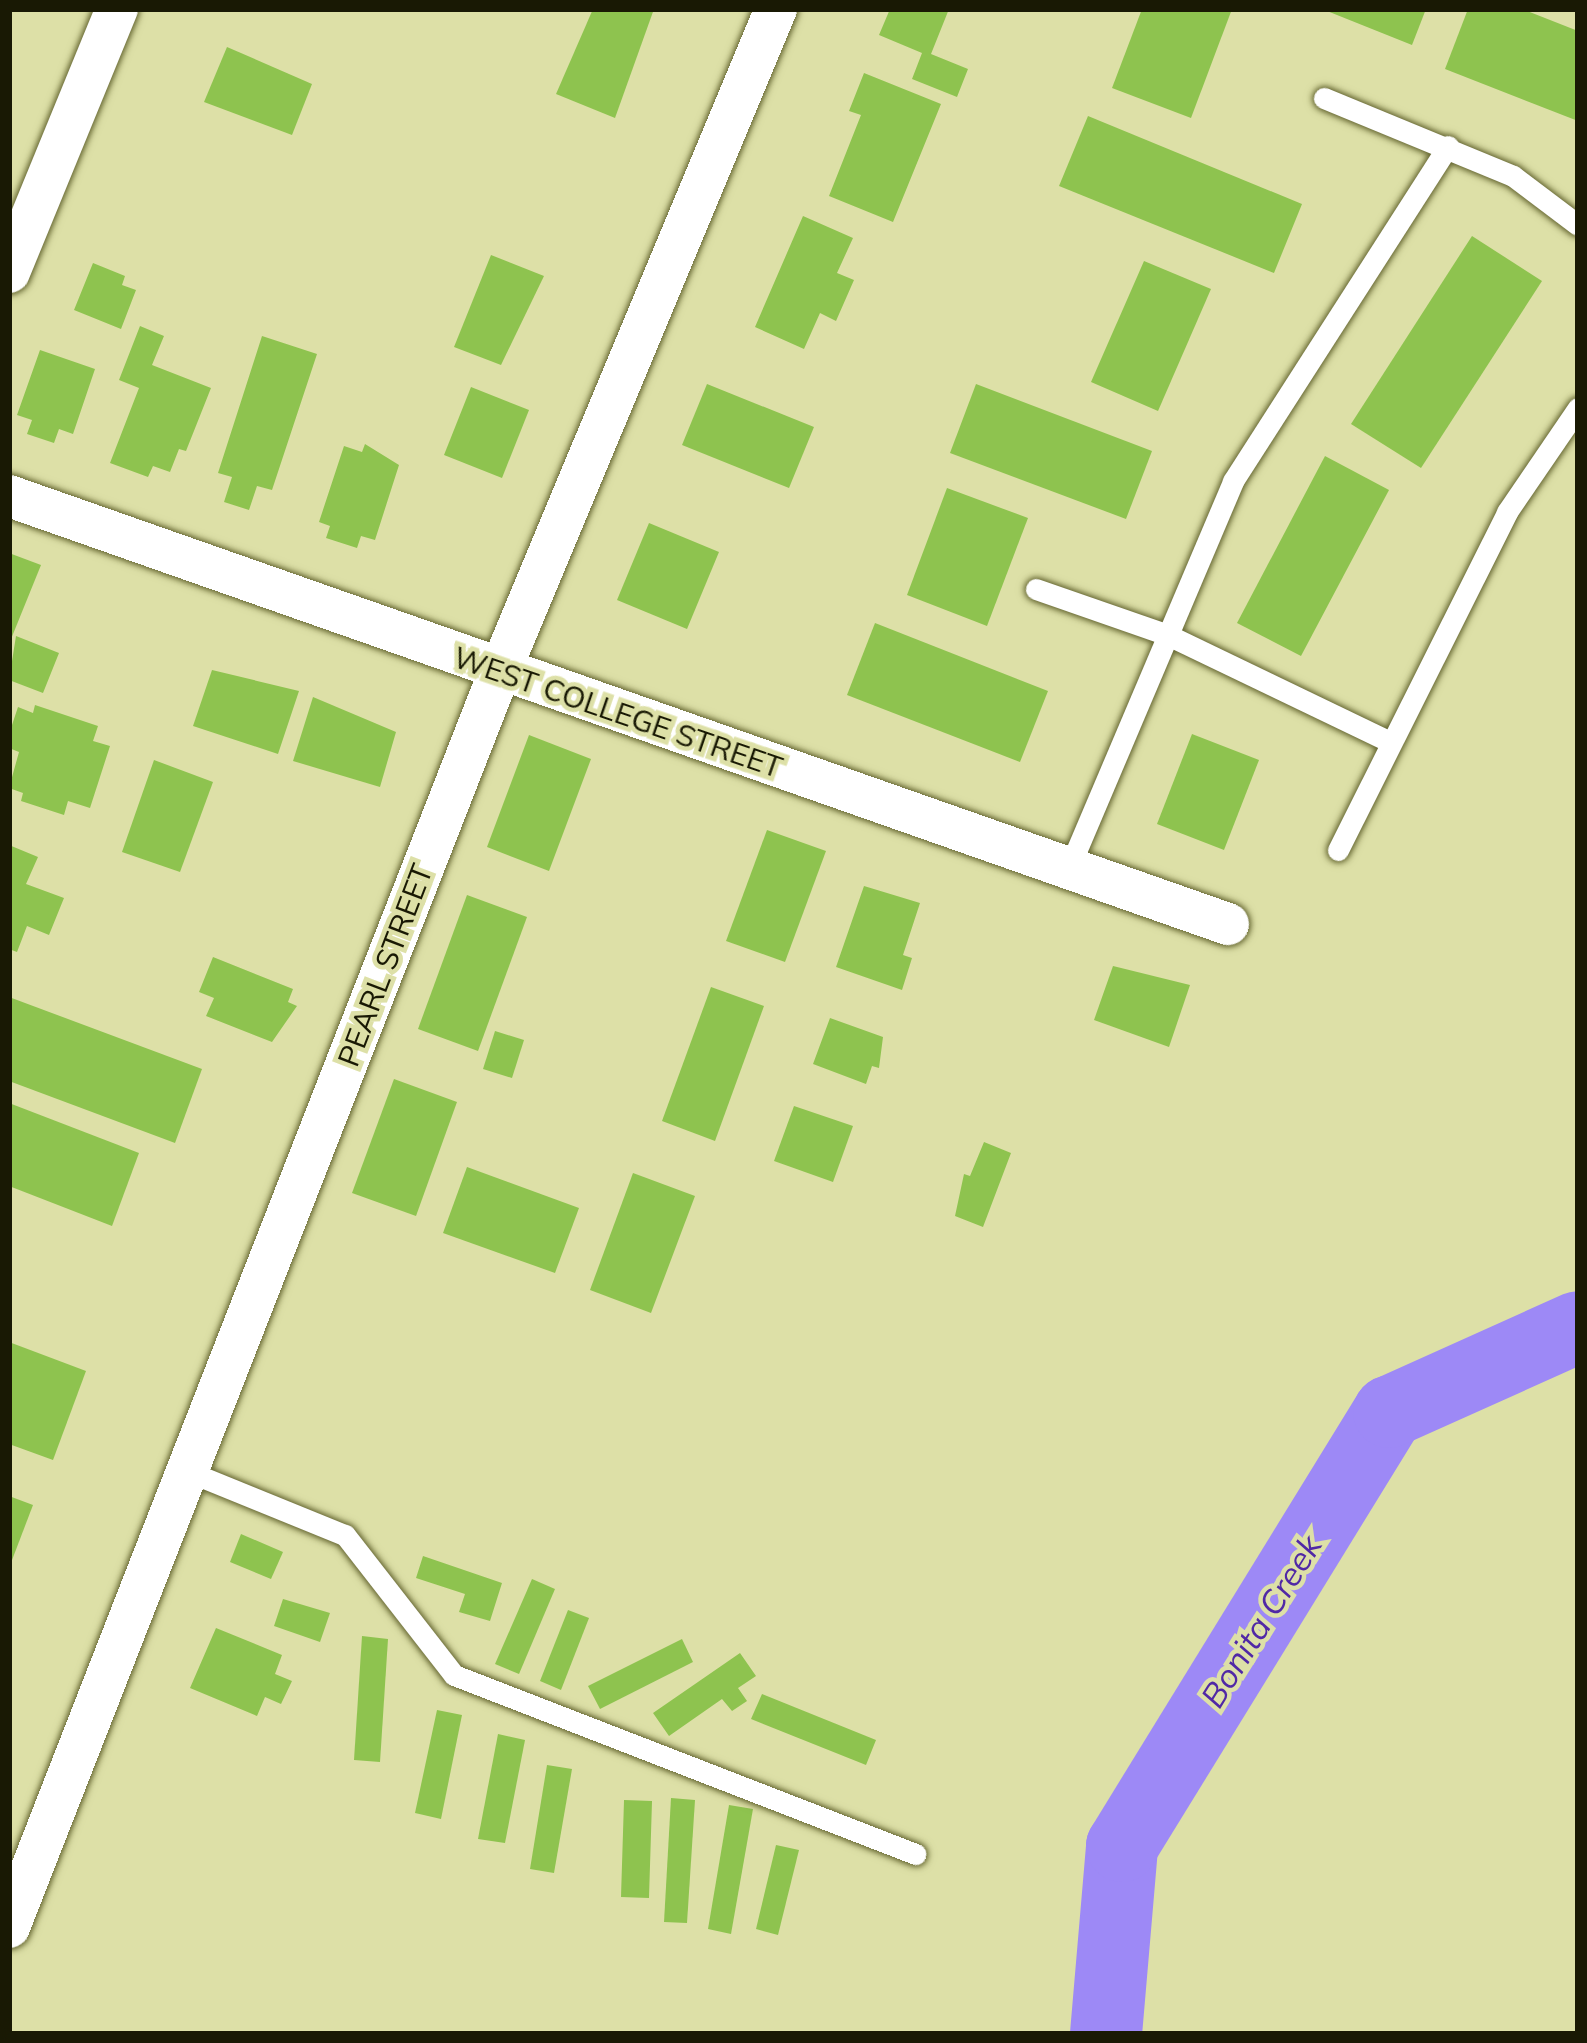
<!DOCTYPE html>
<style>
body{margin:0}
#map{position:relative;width:1587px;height:2043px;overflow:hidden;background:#dde0a7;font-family:Mulish,sans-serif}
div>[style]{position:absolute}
.river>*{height:72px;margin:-36px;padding:0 36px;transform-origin:36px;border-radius:36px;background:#9d89f6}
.building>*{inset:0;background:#8ec34f}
.roads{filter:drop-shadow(0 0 3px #656631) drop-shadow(0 0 3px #656631)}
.service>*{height:21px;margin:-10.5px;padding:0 10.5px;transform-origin:10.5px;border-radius:10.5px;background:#fff}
.minor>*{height:42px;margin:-21px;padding:0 21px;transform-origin:21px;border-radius:21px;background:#fff}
span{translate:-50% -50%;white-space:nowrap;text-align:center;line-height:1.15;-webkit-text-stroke:9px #dde0a7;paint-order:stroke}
.street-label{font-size:30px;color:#191904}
.water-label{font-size:33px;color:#5028a6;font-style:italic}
.frame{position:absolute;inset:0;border:12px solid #191904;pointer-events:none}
</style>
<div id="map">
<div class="river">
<i style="left:1106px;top:2034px;width:189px;rotate:-85.1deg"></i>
<i style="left:1122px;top:1846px;width:510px;rotate:-58.4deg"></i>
<i style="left:1389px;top:1412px;width:207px;rotate:-24.2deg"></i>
</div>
<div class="building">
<i style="clip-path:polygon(593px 9px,654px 9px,615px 118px,556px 94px)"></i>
<i style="clip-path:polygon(890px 9px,949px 9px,931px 54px,968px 69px,957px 97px,912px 79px,922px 53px,879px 35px)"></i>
<i style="clip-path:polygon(1142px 9px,1232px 9px,1191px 118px,1112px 88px)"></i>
<i style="clip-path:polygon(1322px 9px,1426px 9px,1412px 45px)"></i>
<i style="clip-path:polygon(1468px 9px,1522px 9px,1578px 31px,1578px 121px,1445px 69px)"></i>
<i style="clip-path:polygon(227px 47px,312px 84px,292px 135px,204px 102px)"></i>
<i style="clip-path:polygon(864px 73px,941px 104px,893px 222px,829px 196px,861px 115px,849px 111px)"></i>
<i style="clip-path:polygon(1088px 116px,1302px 204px,1274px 273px,1059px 186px)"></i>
<i style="clip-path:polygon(803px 216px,853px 238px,837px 273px,854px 280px,836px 321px,820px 313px,804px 349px,755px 327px)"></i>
<i style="clip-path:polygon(1472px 236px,1542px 281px,1421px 468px,1351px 424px)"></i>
<i style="clip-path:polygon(491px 255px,544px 276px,501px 365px,454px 347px)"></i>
<i style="clip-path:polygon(1144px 261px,1211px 289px,1158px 411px,1091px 382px)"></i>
<i style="clip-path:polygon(93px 263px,125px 276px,122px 285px,136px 290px,121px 329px,74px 310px)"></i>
<i style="clip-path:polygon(140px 326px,164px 336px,152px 365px,211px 388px,186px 451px,179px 449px,170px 472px,153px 466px,148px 477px,110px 463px,139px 388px,119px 380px)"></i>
<i style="clip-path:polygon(262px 336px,317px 354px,272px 490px,257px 486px,249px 510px,224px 502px,232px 477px,218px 473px)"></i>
<i style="clip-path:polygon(40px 350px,95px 369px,73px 434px,59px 429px,54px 443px,27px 434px,32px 420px,17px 415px)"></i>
<i style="clip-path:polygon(707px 384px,814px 427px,789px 488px,682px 445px)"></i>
<i style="clip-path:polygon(976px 384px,1152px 451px,1126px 519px,950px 453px)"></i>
<i style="clip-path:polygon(471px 387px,529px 410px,502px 478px,444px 455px)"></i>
<i style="clip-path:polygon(365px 444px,399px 465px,375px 540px,361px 536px,357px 548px,326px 538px,330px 526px,319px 522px,344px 446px,362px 452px)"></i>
<i style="clip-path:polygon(1325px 456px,1389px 490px,1301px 656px,1237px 623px)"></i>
<i style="clip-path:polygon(947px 488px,1028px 518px,987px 626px,907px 595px)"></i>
<i style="clip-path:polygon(649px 523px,719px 552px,687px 629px,617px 600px)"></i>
<i style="clip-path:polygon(9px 553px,41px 565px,9px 644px)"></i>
<i style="clip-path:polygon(875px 623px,1048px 691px,1020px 762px,847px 695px)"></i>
<i style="clip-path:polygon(16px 636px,59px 653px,43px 693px,9px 680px)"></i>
<i style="clip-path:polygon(212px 670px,299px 691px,278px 754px,193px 726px)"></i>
<i style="clip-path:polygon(313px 697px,396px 732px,380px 787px,293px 761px)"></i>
<i style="clip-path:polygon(35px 705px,98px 726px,93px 741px,110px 746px,90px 808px,68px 801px,64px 815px,21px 801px,23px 793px,9px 788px,19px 752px,9px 748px,9px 734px,18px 707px,33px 713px)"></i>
<i style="clip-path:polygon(1192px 734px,1259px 760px,1224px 850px,1157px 824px)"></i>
<i style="clip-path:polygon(529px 735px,591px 759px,549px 871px,487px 847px)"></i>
<i style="clip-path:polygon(154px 760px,213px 782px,180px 872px,122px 852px)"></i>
<i style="clip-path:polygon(767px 830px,826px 851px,785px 962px,726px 941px)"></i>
<i style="clip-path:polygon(9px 845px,38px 857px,26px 884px,64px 898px,49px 935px,27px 926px,17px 952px,9px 949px)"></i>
<i style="clip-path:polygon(864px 886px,920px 903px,903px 955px,912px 958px,902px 990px,836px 967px)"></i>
<i style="clip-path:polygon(467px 895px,527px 917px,478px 1051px,418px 1029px)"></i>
<i style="clip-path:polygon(213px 957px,293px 989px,288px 1002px,297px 1006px,272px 1042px,206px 1016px,214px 998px,199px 992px)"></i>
<i style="clip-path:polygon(1113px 966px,1190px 985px,1169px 1047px,1094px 1020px)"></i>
<i style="clip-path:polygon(711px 987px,764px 1006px,715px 1141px,662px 1121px)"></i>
<i style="clip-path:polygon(9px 997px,202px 1069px,175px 1143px,9px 1081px)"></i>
<i style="clip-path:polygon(830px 1018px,883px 1037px,879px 1068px,872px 1066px,866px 1084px,813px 1064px)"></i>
<i style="clip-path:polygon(495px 1031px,524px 1040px,512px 1078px,483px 1069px)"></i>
<i style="clip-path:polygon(394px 1079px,457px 1102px,416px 1216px,352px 1193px)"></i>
<i style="clip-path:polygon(9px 1103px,139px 1153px,112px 1226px,9px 1186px)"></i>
<i style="clip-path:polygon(794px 1106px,853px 1126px,833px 1182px,774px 1161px)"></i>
<i style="clip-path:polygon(984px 1142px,1011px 1153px,983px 1227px,955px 1216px,964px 1174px,970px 1176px)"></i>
<i style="clip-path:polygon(467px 1167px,579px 1208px,555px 1273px,443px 1233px)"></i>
<i style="clip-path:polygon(633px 1173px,695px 1196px,651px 1313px,590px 1290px)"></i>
<i style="clip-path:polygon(9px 1342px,86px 1371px,53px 1460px,9px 1444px)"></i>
<i style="clip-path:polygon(9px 1496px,33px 1505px,9px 1568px)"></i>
<i style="clip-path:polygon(241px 1534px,283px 1552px,271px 1579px,230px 1562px)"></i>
<i style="clip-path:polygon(423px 1556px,502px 1583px,490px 1621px,459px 1612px,465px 1594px,416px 1578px)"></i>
<i style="clip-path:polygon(532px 1579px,555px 1589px,519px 1674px,495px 1664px)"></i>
<i style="clip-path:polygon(283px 1599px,330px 1613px,320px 1642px,274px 1626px)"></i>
<i style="clip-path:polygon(568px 1610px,589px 1618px,561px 1690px,540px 1681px)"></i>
<i style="clip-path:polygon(216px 1628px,282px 1655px,275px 1674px,292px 1681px,281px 1704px,265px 1697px,257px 1716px,190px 1688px)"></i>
<i style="clip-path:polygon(362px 1636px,388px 1639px,380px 1762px,354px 1760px)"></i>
<i style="clip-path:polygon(682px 1639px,693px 1662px,600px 1709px,588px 1686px)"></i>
<i style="clip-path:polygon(740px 1653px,756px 1676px,738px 1688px,747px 1701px,732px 1711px,722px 1699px,669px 1736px,653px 1713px)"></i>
<i style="clip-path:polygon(762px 1694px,876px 1740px,866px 1765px,751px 1719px)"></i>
<i style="clip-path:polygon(437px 1710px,462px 1715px,441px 1819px,415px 1813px)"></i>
<i style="clip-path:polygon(498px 1734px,525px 1740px,505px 1843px,478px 1839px)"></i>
<i style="clip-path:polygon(547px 1765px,572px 1769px,554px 1873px,530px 1869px)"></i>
<i style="clip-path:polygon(671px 1798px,695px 1800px,687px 1923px,664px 1922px)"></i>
<i style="clip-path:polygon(624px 1800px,652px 1801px,649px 1898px,621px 1897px)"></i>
<i style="clip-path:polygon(729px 1805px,753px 1809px,731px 1934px,708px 1929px)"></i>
<i style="clip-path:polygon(776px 1845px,799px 1850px,778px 1935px,756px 1929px)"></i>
</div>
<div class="roads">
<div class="service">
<i style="left:1324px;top:98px;width:204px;rotate:22.4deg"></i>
<i style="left:1513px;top:176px;width:81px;rotate:37deg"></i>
<i style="left:1036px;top:589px;width:140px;rotate:19.2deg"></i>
<i style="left:1168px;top:635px;width:244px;rotate:25.7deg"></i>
<i style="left:1338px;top:850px;width:378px;rotate:-63.4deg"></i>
<i style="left:1507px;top:512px;width:126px;rotate:-55.7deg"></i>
<i style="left:1069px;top:868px;width:420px;rotate:-67deg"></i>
<i style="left:1233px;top:481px;width:398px;rotate:-57.3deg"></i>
<i style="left:187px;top:1471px;width:170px;rotate:22.1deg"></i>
<i style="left:345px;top:1535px;width:177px;rotate:52.1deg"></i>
<i style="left:454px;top:1675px;width:495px;rotate:21.2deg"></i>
</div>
<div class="minor">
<i style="left:9px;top:272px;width:284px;rotate:-67.7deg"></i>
<i style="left:9px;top:496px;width:1292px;rotate:19.35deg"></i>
<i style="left:9px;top:1927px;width:1349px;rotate:-68.65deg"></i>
<i style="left:500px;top:671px;width:717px;rotate:-67.37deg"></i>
</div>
</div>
<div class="street-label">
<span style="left:618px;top:712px;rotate:19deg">WEST COLLEGE STREET</span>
<span style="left:385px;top:965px;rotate:-69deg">PEARL STREET</span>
</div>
<div class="water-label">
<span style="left:1261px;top:1621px;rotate:-58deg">Bonita Creek</span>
</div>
<div class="frame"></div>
</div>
